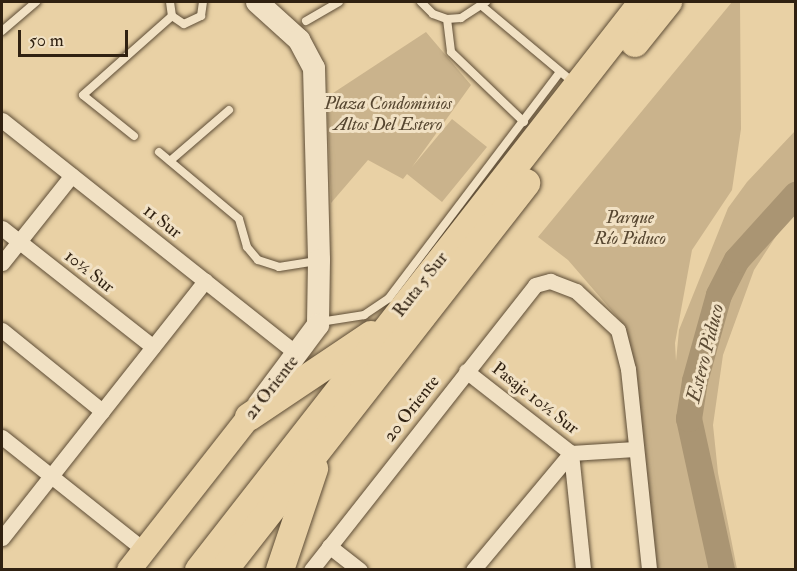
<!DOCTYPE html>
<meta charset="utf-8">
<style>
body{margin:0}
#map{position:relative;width:797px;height:571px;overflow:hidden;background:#e9d1a5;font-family:"IM FELL Double Pica",serif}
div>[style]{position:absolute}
.green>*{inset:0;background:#cab38c}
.river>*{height:26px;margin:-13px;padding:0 13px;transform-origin:13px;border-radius:13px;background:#aa9573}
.roads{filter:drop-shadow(0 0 2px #5e4d36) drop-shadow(0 0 2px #5e4d36)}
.lane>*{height:8px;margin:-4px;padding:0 4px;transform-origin:4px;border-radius:4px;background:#f1e1c4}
.street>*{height:15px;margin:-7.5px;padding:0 7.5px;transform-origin:7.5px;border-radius:7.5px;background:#f1e1c4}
.secondary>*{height:22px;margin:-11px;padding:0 11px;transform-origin:11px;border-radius:11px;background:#f1e1c4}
.primary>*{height:24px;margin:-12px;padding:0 12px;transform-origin:12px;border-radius:12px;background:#e9d1a5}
.highway>*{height:28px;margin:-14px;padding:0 14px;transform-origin:14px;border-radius:14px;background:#e9d1a5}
span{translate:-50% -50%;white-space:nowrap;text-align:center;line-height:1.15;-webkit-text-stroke:6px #f1e1c4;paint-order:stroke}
.park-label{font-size:18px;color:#564630;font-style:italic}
.street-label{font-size:18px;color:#302111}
.water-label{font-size:20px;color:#5b4a33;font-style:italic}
.frame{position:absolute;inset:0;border:3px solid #302111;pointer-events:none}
.scale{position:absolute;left:18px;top:30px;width:110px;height:27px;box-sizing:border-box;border:3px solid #302111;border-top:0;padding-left:8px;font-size:18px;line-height:21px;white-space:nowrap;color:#302111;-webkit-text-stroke:4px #f1e1c4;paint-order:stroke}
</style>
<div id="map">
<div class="green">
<i style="clip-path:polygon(732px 2px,740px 2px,741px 129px,732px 190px,692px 250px,675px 343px,676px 361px,679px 330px,728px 208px,747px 182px,795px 131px,795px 207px,754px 270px,723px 355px,713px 425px,718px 473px,737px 569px,652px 569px,634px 374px,625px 326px,568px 260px,538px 237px)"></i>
<i style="clip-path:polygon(426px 32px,471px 85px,412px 167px,452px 119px,487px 147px,442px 202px,407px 174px,403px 179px,368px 160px,331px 203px,327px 97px)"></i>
</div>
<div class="river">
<i style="left:722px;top:570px;width:155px;rotate:-102.3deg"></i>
<i style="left:689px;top:419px;width:38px;rotate:-81deg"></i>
<i style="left:695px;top:381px;width:89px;rotate:-74.4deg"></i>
<i style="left:719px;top:295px;width:39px;rotate:-63deg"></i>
<i style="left:737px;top:260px;width:88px;rotate:-47.8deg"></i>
</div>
<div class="roads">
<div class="lane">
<i style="left:170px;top:2px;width:14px;rotate:82deg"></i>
<i style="left:172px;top:16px;width:14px;rotate:34deg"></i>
<i style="left:184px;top:24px;width:19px;rotate:-25deg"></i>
<i style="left:201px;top:16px;width:14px;rotate:-82deg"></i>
<i style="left:421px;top:2px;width:17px;rotate:45deg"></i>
<i style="left:433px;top:14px;width:15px;rotate:20deg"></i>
<i style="left:447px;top:19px;width:14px;rotate:-4deg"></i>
<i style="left:461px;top:18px;width:30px;rotate:-33deg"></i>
<i style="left:482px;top:6px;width:119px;rotate:39.9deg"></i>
<i style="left:447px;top:19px;width:33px;rotate:83deg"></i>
<i style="left:451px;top:52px;width:101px;rotate:43.8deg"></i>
<i style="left:306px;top:21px;width:38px;rotate:-30deg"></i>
<i style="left:2px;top:31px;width:45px;rotate:-40.5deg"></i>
<i style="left:134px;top:136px;width:65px;rotate:-141.2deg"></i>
<i style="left:83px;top:95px;width:119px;rotate:-41.6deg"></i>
<i style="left:159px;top:152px;width:104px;rotate:39.9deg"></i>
<i style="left:239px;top:219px;width:29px;rotate:74deg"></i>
<i style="left:247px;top:247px;width:17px;rotate:50deg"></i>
<i style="left:258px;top:260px;width:22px;rotate:18deg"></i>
<i style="left:279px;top:267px;width:38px;rotate:-9deg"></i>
<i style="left:170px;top:161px;width:78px;rotate:-40.8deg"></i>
<i style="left:320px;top:322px;width:45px;rotate:-9deg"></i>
<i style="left:364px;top:315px;width:30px;rotate:-34deg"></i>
<i style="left:389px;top:298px;width:283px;rotate:-52.9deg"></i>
</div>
<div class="street">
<i style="left:2px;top:120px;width:378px;rotate:38.4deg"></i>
<i style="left:2px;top:228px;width:192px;rotate:38.2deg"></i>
<i style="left:2px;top:263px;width:112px;rotate:-51.5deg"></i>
<i style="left:2px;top:330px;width:129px;rotate:39deg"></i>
<i style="left:466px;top:371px;width:133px;rotate:38deg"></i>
<i style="left:571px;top:453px;width:118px;rotate:84.1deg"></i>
<i style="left:2px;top:437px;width:181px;rotate:38.5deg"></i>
<i style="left:2px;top:538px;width:328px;rotate:-51.7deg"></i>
<i style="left:329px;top:546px;width:39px;rotate:38deg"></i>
<i style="left:311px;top:570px;width:362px;rotate:-51.8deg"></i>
<i style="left:535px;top:285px;width:16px;rotate:-15deg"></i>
<i style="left:550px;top:281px;width:28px;rotate:21deg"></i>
<i style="left:576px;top:291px;width:57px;rotate:42.9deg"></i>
<i style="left:618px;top:330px;width:40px;rotate:75.6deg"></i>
<i style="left:628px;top:369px;width:202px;rotate:84deg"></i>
<i style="left:473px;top:570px;width:153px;rotate:-50.1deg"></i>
<i style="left:571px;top:453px;width:64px;rotate:-3.6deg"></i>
</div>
<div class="secondary">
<i style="left:257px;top:2px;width:57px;rotate:42.1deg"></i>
<i style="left:299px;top:40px;width:32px;rotate:62deg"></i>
<i style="left:314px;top:68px;width:192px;rotate:88.5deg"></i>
<i style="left:319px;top:260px;width:65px;rotate:90.9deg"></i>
<i style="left:318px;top:325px;width:99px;rotate:126.8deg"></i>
</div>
<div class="primary">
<i style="left:129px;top:570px;width:194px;rotate:-51.9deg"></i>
</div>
<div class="highway">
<i style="left:635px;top:43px;width:53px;rotate:-51.2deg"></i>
<i style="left:249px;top:417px;width:147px;rotate:-33.9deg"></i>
<i style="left:199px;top:570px;width:721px;rotate:-51.99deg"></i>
<i style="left:224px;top:570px;width:491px;rotate:-52deg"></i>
<i style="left:280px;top:570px;width:107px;rotate:-71.4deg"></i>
</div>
</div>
<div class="park-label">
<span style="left:388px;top:115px">Plaza Condominios<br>Altos Del Estero</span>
<span style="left:630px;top:229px">Parque<br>Río Piduco</span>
</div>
<div class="street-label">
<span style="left:162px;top:222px;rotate:38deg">11 Sur</span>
<span style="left:89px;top:272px;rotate:38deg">10½ Sur</span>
<span style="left:421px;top:285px;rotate:-52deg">Ruta 5 Sur</span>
<span style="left:272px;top:388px;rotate:-52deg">21 Oriente</span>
<span style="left:535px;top:399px;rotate:38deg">Pasaje 10½ Sur</span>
<span style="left:412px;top:409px;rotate:-52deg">20 Oriente</span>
</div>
<div class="water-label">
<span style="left:705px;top:353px;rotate:-76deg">Estero Piduco</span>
</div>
<div class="frame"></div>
<div class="scale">50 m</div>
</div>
